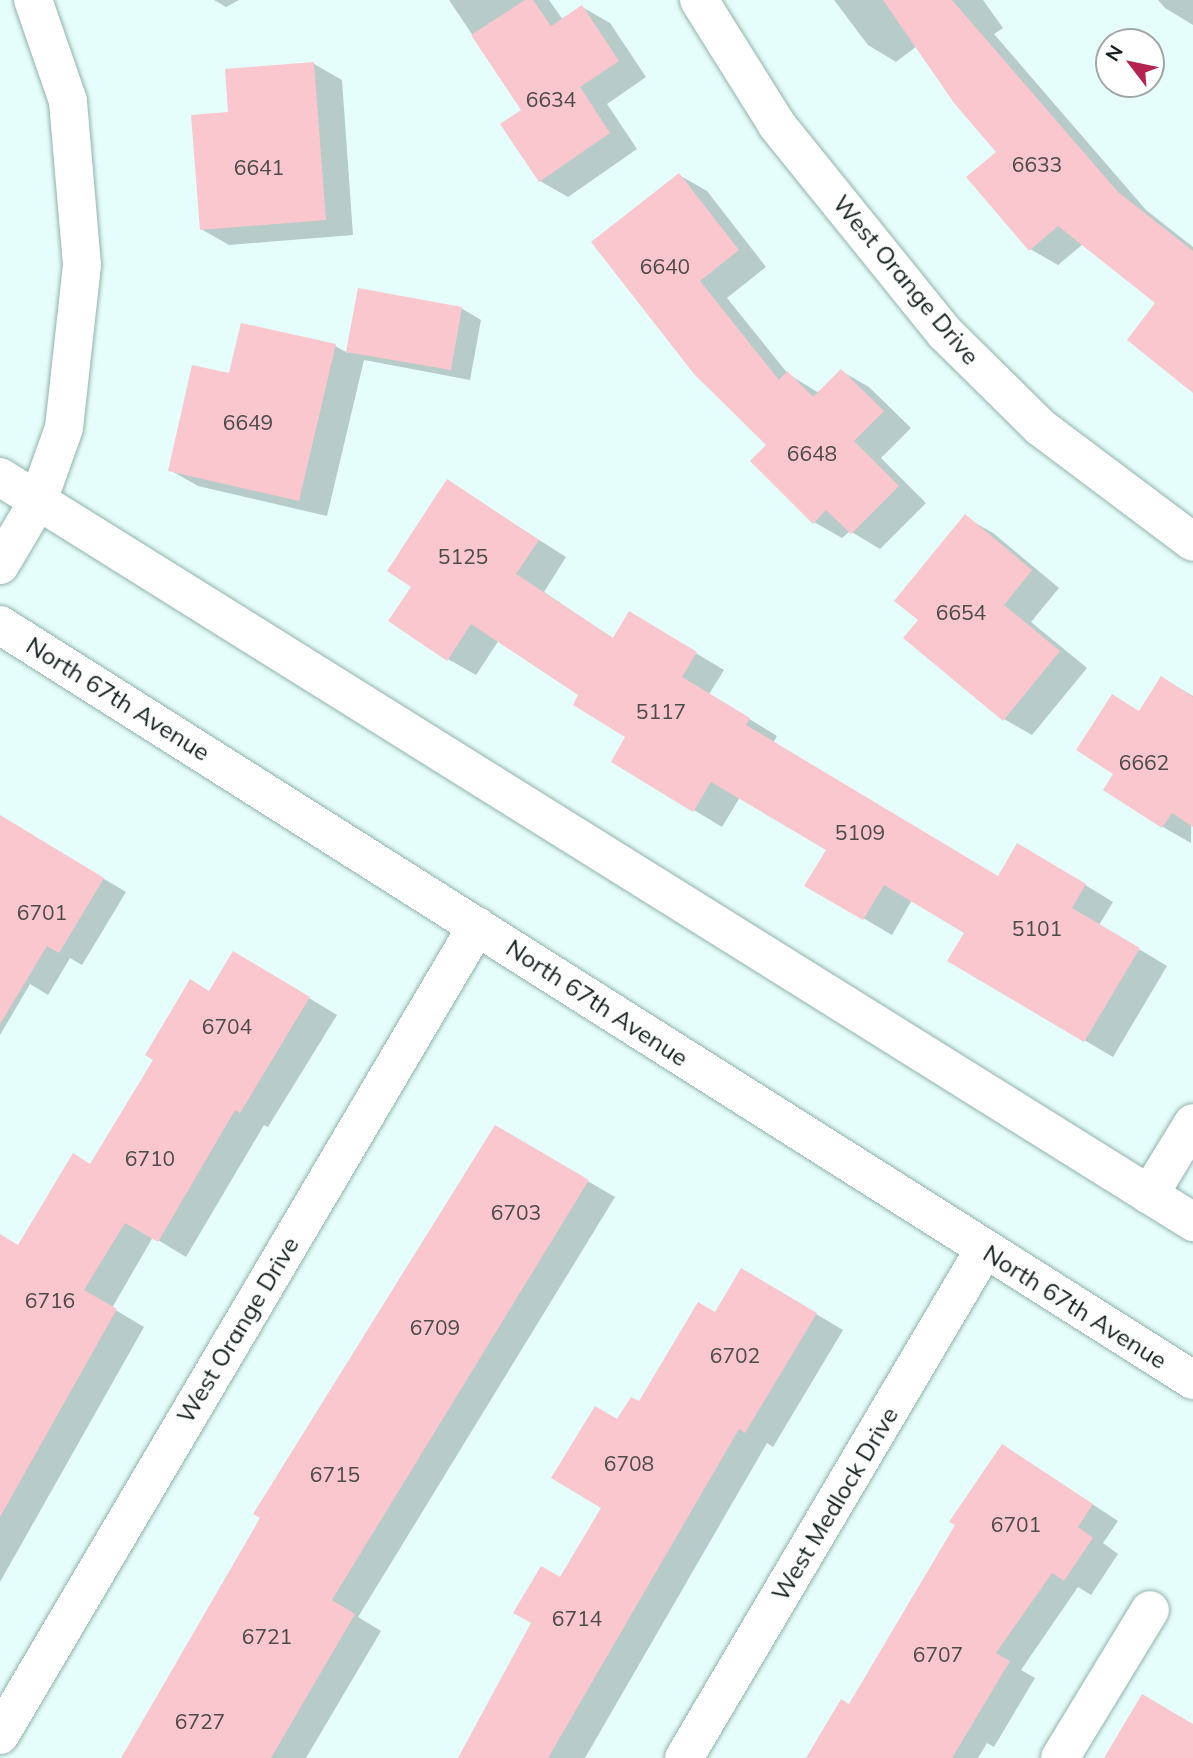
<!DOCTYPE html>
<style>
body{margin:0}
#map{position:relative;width:1193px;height:1758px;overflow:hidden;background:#e5fefb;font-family:Mulish,sans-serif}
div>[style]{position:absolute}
.shadow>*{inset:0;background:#0003}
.building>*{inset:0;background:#f9c7cd}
.roads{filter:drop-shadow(0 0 2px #92b1ad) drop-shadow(0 0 2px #92b1ad)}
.minor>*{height:38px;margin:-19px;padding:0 19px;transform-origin:19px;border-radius:19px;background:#fff}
.major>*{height:38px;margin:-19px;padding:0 19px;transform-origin:19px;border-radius:19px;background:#fff}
span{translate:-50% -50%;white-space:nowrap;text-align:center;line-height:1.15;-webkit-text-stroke:7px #fff;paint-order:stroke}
.number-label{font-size:21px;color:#4d4a4a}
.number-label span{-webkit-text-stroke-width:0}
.street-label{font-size:24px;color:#14201f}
.north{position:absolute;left:1095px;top:28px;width:70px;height:70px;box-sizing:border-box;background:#fff;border:2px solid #a1a6a5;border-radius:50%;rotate:302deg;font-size:19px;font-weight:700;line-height:28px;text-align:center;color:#14201f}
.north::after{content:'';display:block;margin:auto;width:24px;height:32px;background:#b4244f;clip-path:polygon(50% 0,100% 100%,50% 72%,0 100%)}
</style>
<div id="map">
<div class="shadow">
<i style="clip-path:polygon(214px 0,239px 0,226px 7px)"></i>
<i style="clip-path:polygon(449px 0,549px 0,563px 20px,582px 7px,610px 23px,646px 77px,607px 104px,637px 149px,568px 197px,540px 181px,523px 110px)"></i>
<i style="clip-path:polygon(834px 0,983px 0,1003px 28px,994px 34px,1146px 210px,1193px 247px,1193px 390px,1158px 303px,1083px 244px,1058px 265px,1030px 249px,998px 152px,917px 46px,896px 62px,868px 45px)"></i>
<i style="clip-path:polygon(1158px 0,1193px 0,1193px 25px,1165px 8px)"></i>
<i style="clip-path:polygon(314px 64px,342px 80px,353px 235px,229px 245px,201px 229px,230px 113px)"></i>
<i style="clip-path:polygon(679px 175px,707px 191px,766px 267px,727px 298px,788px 374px,819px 393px,841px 371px,869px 387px,911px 428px,881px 458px,926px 503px,880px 549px,850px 531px,842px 538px,814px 522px,768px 445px,696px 373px)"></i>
<i style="clip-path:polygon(359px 290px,461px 308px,481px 320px,470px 380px,364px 360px,327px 516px,198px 486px,170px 470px,231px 375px,335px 346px,348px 353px)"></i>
<i style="clip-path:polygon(448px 482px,566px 557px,544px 592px,614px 639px,657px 630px,724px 670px,709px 694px,777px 736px,773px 743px,998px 878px,1046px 861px,1113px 902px,1099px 925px,1167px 966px,1113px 1057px,950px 961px,966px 932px,912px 900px,892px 935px,807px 885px,828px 849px,740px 797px,722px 827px,613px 761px,628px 736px,581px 694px,499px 640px,476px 675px,448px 659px,413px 587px)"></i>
<i style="clip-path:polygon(965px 517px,993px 533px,1059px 588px,1031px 622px,1087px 668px,1032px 735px,1004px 719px,920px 620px)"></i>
<i style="clip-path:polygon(1162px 678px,1193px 696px,1191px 843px,1163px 827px,1116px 774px,1113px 696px,1140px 712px)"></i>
<i style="clip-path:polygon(0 817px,126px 892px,82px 965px,70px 958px,48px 995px,30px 984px,0 1035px)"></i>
<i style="clip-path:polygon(261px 969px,337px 1015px,268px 1127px,264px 1125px,186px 1257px,153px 1237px,112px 1308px,144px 1327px,0 1582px,0 1245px,19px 1247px,91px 1166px,210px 993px)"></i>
<i style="clip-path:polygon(495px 1127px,615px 1197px,358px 1617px,381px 1631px,306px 1758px,123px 1758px,262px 1518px,255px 1513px)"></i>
<i style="clip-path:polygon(769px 1286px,843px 1330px,773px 1447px,767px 1443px,585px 1758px,460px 1758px,603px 1507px,618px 1421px,639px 1403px,716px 1314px)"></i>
<i style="clip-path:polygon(1003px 1446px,1118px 1521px,1103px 1543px,1118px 1554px,1091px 1595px,1078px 1587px,1021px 1670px,1035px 1678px,994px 1747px,987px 1743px,978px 1758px,808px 1758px,849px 1706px)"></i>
</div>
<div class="building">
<i style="clip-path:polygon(525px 0,533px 0,551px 26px,582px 5px,619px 61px,580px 87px,610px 133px,539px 182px,500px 124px,521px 110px,471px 35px)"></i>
<i style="clip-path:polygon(883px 0,952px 0,1118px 192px,1193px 251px,1193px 393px,1127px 340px,1155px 303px,1058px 226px,1029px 251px,966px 177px,996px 152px,954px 103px)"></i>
<i style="clip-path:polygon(314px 62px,326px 220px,200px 230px,191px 115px,228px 112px,225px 69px)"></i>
<i style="clip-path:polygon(679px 173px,739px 250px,700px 281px,779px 380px,787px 371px,813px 397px,841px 369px,884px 411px,854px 441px,899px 486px,851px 534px,826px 510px,813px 524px,750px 461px,766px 445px,694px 374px,591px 242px)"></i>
<i style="clip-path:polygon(358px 288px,462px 307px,451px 370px,346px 352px)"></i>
<i style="clip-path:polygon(241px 323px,336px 344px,299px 501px,168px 471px,192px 365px,229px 373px)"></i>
<i style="clip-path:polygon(447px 479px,539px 540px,516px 574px,613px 638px,629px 611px,697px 652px,682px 677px,750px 718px,746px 725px,998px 876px,1017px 843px,1086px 884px,1072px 908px,1140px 948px,1084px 1042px,947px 961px,964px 933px,884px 885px,863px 920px,804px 886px,826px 850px,711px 782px,693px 812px,611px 762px,625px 737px,573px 705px,578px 695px,471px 624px,447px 661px,388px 621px,411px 587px,387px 571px)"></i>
<i style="clip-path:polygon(965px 514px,1032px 570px,1004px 605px,1060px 651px,1003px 721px,903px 638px,918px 620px,894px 601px)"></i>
<i style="clip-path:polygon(1161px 676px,1193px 697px,1193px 827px,1172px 813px,1162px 828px,1103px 790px,1113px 774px,1076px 750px,1112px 694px,1139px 711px)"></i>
<i style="clip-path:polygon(0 815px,104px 878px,59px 953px,47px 946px,0 1024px)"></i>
<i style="clip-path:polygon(233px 951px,310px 997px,240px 1113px,235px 1110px,158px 1242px,125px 1223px,84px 1290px,117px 1309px,0 1517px,0 1234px,18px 1245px,73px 1153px,90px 1164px,153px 1060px,145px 1055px,190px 979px,209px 991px)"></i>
<i style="clip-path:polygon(495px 1125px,589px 1180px,332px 1600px,355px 1614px,271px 1758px,121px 1758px,260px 1518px,253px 1514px)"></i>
<i style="clip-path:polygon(741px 1268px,817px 1313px,745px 1433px,739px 1429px,548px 1758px,458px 1758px,531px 1623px,513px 1613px,541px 1566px,560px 1577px,601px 1508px,551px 1478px,595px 1406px,617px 1419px,631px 1397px,639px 1401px,698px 1302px,715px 1312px)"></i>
<i style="clip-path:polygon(1002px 1444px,1093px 1504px,1078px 1527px,1093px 1538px,1064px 1581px,1052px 1573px,996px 1653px,1010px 1661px,952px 1758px,806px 1758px,841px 1699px,849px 1704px,955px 1525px,949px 1522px)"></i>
<i style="clip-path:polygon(1142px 1694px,1193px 1724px,1193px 1758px,1104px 1758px)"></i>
</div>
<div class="roads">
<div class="minor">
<i style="left:699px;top:0;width:147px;rotate:58deg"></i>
<i style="left:777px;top:125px;width:267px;rotate:51.1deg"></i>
<i style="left:945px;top:333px;width:134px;rotate:44.7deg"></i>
<i style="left:1040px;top:427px;width:191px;rotate:36.9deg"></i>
<i style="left:0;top:477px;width:1407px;rotate:31.98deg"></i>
<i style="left:0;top:565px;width:74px;rotate:-59.3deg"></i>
<i style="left:38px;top:501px;width:77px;rotate:-70.4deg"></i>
<i style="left:64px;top:428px;width:164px;rotate:-83.7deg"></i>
<i style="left:82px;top:265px;width:165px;rotate:-94.9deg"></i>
<i style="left:68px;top:101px;width:107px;rotate:-109.1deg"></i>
<i style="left:1149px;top:1195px;width:84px;rotate:-58.6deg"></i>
<i style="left:0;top:1735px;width:939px;rotate:-59.48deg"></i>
<i style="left:684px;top:1758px;width:590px;rotate:-59.44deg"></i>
<i style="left:1060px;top:1758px;width:173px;rotate:-58.7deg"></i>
</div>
<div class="major">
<i style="left:0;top:625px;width:1412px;rotate:32.33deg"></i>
</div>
</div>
<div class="number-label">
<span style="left:551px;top:99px">6634</span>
<span style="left:1037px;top:164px">6633</span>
<span style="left:259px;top:167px">6641</span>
<span style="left:665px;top:266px">6640</span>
<span style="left:248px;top:422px">6649</span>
<span style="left:812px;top:453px">6648</span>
<span style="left:463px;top:556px">5125</span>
<span style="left:961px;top:612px">6654</span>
<span style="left:661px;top:711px">5117</span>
<span style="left:1144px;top:762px">6662</span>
<span style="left:860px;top:832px">5109</span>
<span style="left:42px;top:912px">6701</span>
<span style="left:1037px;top:928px">5101</span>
<span style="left:227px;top:1026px">6704</span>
<span style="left:150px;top:1158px">6710</span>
<span style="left:516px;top:1212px">6703</span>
<span style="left:50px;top:1300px">6716</span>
<span style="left:435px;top:1327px">6709</span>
<span style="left:735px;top:1355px">6702</span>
<span style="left:629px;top:1463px">6708</span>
<span style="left:335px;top:1474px">6715</span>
<span style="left:1016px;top:1524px">6701</span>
<span style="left:577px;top:1618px">6714</span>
<span style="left:267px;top:1636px">6721</span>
<span style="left:938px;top:1654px">6707</span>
<span style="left:200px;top:1721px">6727</span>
</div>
<div class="street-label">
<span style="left:906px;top:280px;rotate:50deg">West Orange Drive</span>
<span style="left:118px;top:699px;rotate:32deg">North 67th Avenue</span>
<span style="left:597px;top:1003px;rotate:33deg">North 67th Avenue</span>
<span style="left:1075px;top:1307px;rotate:32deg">North 67th Avenue</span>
<span style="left:238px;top:1330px;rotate:-59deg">West Orange Drive</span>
<span style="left:835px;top:1504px;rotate:-59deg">West Medlock Drive</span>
</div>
<div class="north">N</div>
</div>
